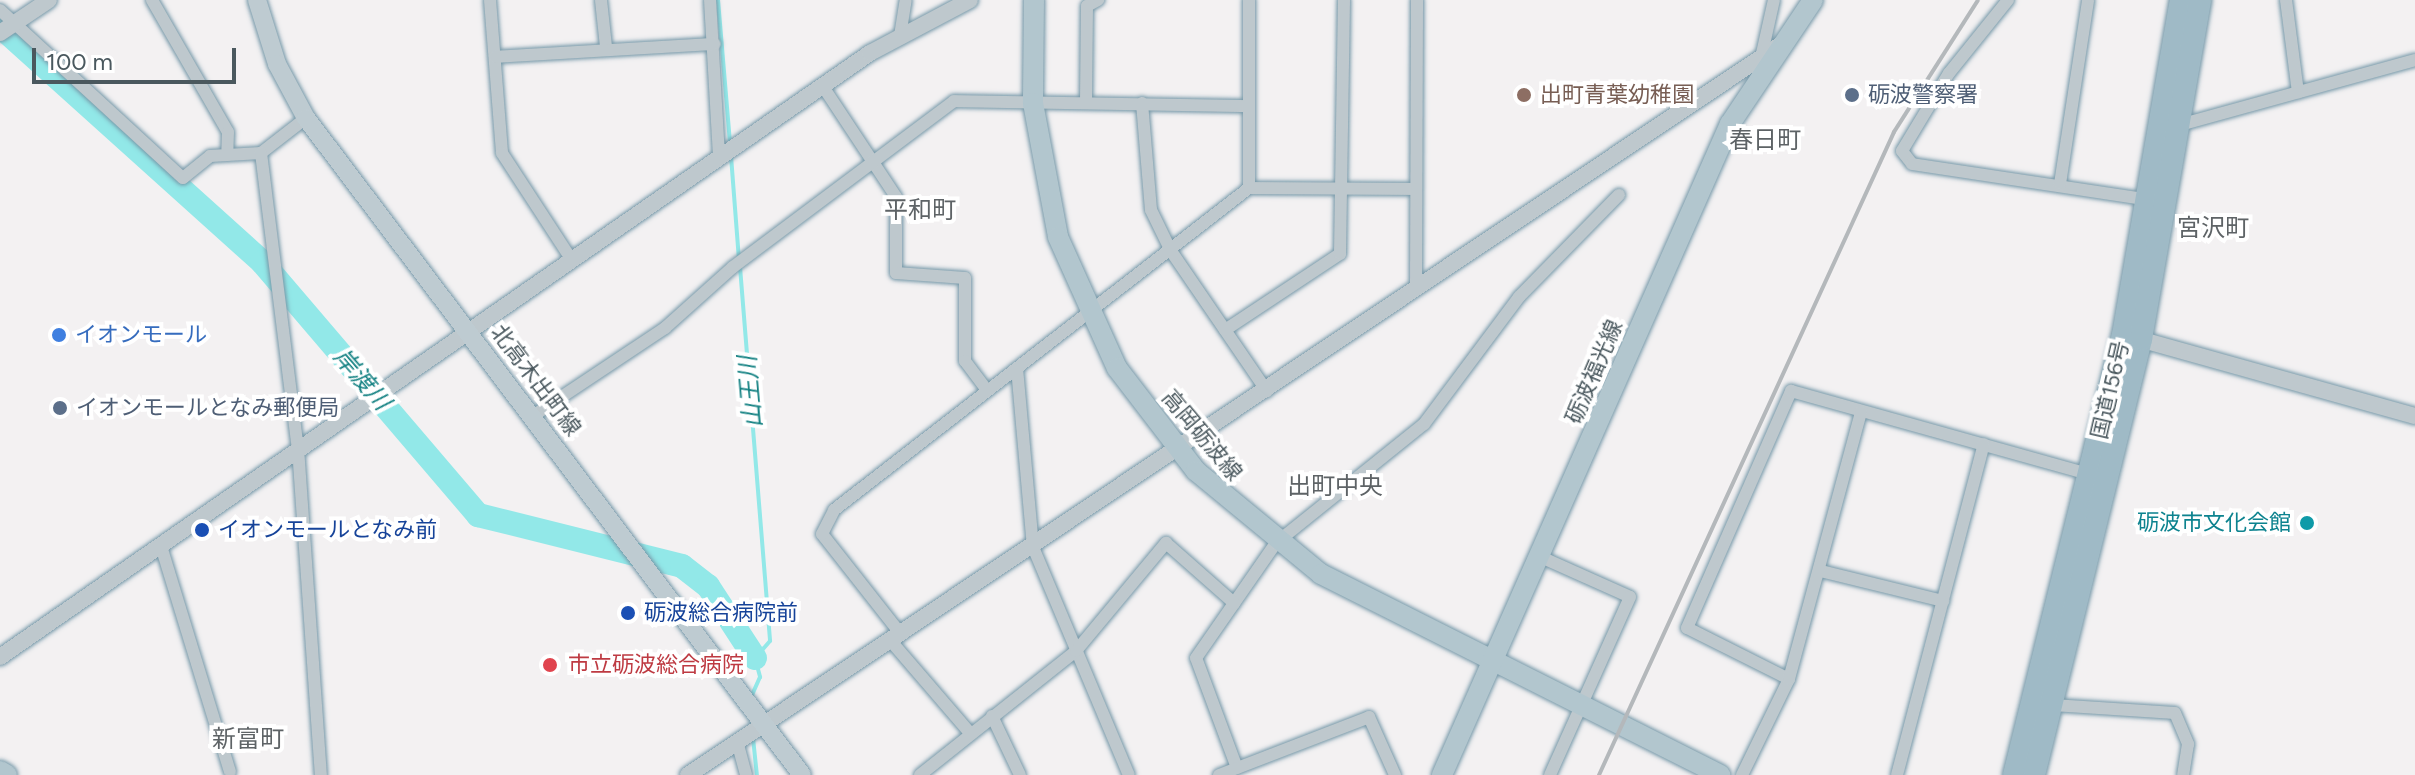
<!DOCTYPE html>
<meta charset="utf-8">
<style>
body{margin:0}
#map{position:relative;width:2415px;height:775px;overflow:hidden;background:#f3f1f2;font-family:Figtree,"Noto Sans JP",sans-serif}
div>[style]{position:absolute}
.stream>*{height:4px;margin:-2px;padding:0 2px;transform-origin:2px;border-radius:2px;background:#92e8e8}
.river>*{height:24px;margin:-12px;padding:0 12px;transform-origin:12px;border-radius:12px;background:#92e8e8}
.roads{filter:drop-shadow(0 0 2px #7799a9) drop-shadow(0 0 2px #7799a9)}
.minor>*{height:12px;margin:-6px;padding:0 6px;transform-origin:6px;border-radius:6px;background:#bec8cd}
.tertiary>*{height:16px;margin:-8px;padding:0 8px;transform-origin:8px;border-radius:8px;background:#bec8cd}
.secondary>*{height:18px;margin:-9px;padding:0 9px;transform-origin:9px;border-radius:9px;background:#becbd1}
.primary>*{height:20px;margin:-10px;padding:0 10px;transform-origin:10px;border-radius:10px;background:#b2c6ce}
.trunk>*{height:22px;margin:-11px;padding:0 11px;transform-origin:11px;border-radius:11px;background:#9fbac6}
.rail>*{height:4px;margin:-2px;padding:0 2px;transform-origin:2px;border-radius:2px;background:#b4b8bb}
.dots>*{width:22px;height:22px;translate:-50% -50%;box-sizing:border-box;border:4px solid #fff;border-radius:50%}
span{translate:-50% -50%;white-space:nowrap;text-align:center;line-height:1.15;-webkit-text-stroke:8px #fff;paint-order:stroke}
.education-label{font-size:22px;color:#785e54}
.left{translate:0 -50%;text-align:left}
.service-label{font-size:22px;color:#4e5e75}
.shop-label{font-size:22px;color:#366cbe}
.street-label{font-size:22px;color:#4a585e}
.culture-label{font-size:22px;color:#0d838f}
.right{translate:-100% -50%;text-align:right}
.transit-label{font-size:22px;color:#164399}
.health-label{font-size:22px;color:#be3a42}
.neighbourhood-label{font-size:24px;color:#5e6366}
.water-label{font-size:24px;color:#138182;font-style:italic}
.scale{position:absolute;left:32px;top:48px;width:204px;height:36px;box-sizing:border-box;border:4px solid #4a585e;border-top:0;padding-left:10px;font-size:24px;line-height:28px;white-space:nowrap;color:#4a585e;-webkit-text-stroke:6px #fff;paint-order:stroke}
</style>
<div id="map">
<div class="stream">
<i style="left:718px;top:0;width:144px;rotate:85.2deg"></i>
<i style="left:731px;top:156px;width:103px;rotate:85.6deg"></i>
<i style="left:740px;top:267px;width:375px;rotate:85.4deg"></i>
<i style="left:770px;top:641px;width:23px;rotate:131deg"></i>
<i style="left:755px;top:658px;width:20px;rotate:75deg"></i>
<i style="left:760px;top:677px;width:22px;rotate:114deg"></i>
<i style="left:753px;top:738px;width:37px;rotate:84deg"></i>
</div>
<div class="river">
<i style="left:0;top:26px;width:353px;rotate:42deg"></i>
<i style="left:262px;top:262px;width:333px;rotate:49.5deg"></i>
<i style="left:478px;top:515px;width:210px;rotate:14deg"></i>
<i style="left:682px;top:566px;width:33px;rotate:38deg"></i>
<i style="left:708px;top:586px;width:86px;rotate:56.9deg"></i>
</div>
<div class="roads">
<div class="minor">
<i style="left:152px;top:0;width:152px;rotate:60.1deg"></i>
<i style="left:228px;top:132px;width:23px;rotate:92deg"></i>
<i style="left:490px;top:0;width:153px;rotate:85.5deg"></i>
<i style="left:502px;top:153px;width:126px;rotate:56.9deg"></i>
<i style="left:601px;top:0;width:47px;rotate:83.9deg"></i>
<i style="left:710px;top:0;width:156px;rotate:86.7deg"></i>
<i style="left:2008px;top:0;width:94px;rotate:128.9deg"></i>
<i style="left:1949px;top:73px;width:91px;rotate:121.1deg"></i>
<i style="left:1902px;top:151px;width:16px;rotate:52deg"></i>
<i style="left:1912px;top:164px;width:240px;rotate:8.6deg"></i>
<i style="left:2286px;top:0;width:93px;rotate:82.6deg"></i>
<i style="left:0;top:10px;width:248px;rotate:42.6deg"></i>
<i style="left:183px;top:178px;width:35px;rotate:-39deg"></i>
<i style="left:210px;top:156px;width:51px;rotate:-3.4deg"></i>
<i style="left:900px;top:36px;width:36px;rotate:-81deg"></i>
<i style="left:495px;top:57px;width:220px;rotate:-3.4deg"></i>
<i style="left:1761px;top:58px;width:59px;rotate:-77.4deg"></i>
<i style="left:822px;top:85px;width:134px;rotate:56.5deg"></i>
<i style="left:896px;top:197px;width:76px;rotate:90deg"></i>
<i style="left:896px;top:273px;width:69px;rotate:4.1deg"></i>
<i style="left:965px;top:278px;width:83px;rotate:90deg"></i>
<i style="left:965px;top:361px;width:36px;rotate:53deg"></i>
<i style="left:1086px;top:101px;width:95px;rotate:-89.4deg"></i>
<i style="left:1087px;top:6px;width:13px;rotate:-29deg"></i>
<i style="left:1142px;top:103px;width:107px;rotate:85.2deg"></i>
<i style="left:1151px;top:210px;width:46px;rotate:64deg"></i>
<i style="left:1171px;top:251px;width:170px;rotate:55.6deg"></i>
<i style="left:306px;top:118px;width:57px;rotate:142.1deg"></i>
<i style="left:261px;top:153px;width:297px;rotate:82.9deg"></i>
<i style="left:298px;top:448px;width:328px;rotate:86deg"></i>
<i style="left:2183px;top:124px;width:241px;rotate:-15.4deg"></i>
<i style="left:2060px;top:184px;width:186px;rotate:-81.3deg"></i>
<i style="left:1249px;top:188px;width:166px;rotate:0.3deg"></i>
<i style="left:1416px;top:290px;width:290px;rotate:-89.8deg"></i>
<i style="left:1225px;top:330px;width:138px;rotate:-33.5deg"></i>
<i style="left:1340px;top:254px;width:254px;rotate:-89.1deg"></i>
<i style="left:1017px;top:368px;width:180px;rotate:84.9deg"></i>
<i style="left:1033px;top:547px;width:247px;rotate:67.2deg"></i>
<i style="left:533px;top:416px;width:159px;rotate:-33.7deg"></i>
<i style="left:665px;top:328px;width:91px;rotate:-41.9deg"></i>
<i style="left:733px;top:267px;width:276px;rotate:-36.9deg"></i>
<i style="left:954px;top:101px;width:294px;rotate:1deg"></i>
<i style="left:161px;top:546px;width:236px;rotate:73deg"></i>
<i style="left:1543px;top:558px;width:95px;rotate:24.1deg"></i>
<i style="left:1630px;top:597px;width:195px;rotate:114.2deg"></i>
<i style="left:1821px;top:571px;width:126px;rotate:13.8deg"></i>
<i style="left:900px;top:633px;width:126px;rotate:-128.2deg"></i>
<i style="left:822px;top:534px;width:27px;rotate:-63deg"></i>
<i style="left:834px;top:510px;width:525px;rotate:-37.81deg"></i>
<i style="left:1249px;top:188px;width:188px;rotate:-90deg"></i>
<i style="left:890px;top:640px;width:121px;rotate:49.3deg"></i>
<i style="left:1789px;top:679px;width:114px;rotate:-153.4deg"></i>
<i style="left:1687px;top:628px;width:259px;rotate:-66.3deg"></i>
<i style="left:1791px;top:391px;width:312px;rotate:15.6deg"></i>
<i style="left:2053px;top:705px;width:122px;rotate:3.8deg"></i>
<i style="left:2175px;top:713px;width:34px;rotate:67deg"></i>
<i style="left:2188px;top:744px;width:31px;rotate:99deg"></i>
<i style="left:992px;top:716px;width:65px;rotate:64.6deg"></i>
<i style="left:737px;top:741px;width:35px;rotate:75deg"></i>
<i style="left:1237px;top:768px;width:117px;rotate:-110.4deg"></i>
<i style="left:1196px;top:658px;width:140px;rotate:-55.2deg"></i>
<i style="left:1276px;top:543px;width:190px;rotate:-38.8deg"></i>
<i style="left:1424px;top:424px;width:159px;rotate:-53.2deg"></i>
<i style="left:1519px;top:297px;width:143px;rotate:-45.6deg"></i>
<i style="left:920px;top:775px;width:199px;rotate:-38.5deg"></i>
<i style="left:1076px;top:651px;width:141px;rotate:-50.2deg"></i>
<i style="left:1166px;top:543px;width:91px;rotate:41.4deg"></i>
<i style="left:1219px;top:775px;width:161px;rotate:-21.1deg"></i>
<i style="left:1369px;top:717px;width:64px;rotate:65.9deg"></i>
<i style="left:1742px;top:775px;width:107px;rotate:-63.9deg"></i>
<i style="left:1789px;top:679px;width:277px;rotate:-74.9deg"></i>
<i style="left:1897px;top:775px;width:342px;rotate:-75.3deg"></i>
</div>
<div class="tertiary">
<i style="left:0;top:33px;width:59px;rotate:-34deg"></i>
<i style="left:2132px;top:337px;width:294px;rotate:15.6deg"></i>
<i style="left:0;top:657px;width:1059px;rotate:-34.77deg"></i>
<i style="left:870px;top:53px;width:113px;rotate:-27.9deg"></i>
<i style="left:688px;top:775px;width:1315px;rotate:-33.77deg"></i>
</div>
<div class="secondary">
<i style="left:257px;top:0;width:67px;rotate:72.6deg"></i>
<i style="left:277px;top:64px;width:61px;rotate:61.8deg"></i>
<i style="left:306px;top:118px;width:823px;rotate:52.95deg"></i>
</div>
<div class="primary">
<i style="left:1034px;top:0;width:103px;rotate:90.6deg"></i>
<i style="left:1033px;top:103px;width:136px;rotate:79.4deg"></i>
<i style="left:1058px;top:237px;width:144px;rotate:65.8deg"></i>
<i style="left:1117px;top:368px;width:130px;rotate:52.5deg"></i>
<i style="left:1196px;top:471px;width:162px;rotate:39.5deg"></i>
<i style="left:1321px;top:574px;width:447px;rotate:26.7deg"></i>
<i style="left:0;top:771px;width:8px;rotate:30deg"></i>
<i style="left:1442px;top:775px;width:712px;rotate:-66.14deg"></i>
<i style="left:1730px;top:124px;width:149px;rotate:-56.2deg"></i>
</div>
<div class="trunk">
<i style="left:2014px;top:775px;width:453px;rotate:-76.1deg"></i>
<i style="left:2123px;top:335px;width:340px;rotate:-80.2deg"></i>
<i style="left:2034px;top:775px;width:449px;rotate:-76.2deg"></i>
<i style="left:2141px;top:339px;width:344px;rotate:-80.1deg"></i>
</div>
</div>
<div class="rail">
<i style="left:1599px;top:775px;width:707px;rotate:-65.35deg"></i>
<i style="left:1894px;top:132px;width:156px;rotate:-57.5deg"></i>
</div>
<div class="dots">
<i style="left:1524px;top:95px;background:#8d6e63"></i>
<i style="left:1852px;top:95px;background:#5c6f8a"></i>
<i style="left:59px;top:335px;background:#3f7fe0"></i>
<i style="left:60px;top:408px;background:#5c6f8a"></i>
<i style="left:2307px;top:523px;background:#0f9aa8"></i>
<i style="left:202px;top:530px;background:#1a4fb4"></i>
<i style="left:628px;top:613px;background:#1a4fb4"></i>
<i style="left:550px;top:665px;background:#e0444e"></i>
</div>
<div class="education-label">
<span class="left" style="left:1540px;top:95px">出町青葉幼稚園</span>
</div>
<div class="service-label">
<span class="left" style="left:1868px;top:95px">砺波警察署</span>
<span class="left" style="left:76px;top:408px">イオンモールとなみ郵便局</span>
</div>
<div class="shop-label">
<span class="left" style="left:75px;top:335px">イオンモール</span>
</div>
<div class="street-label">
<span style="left:1594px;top:372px;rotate:-67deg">砺波福光線</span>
<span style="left:536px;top:380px;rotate:53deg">北高木出町線</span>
<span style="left:2110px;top:390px;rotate:-77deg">国道156号</span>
<span style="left:1202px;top:435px;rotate:50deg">高岡砺波線</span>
</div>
<div class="culture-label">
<span class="right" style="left:2291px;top:523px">砺波市文化会館</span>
</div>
<div class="transit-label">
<span class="left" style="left:218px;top:530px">イオンモールとなみ前</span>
<span class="left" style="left:644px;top:613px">砺波総合病院前</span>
</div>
<div class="health-label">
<span class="left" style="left:568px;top:665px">市立砺波総合病院</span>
</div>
<div class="neighbourhood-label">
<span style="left:1765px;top:140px">春日町</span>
<span style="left:920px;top:210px">平和町</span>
<span style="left:2213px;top:228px">宮沢町</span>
<span style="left:1335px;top:486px">出町中央</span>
<span style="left:248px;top:739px">新富町</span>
</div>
<div class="water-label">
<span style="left:362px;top:379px;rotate:49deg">岸渡川</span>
<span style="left:750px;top:392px;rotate:-95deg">山王川</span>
</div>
<div class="scale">100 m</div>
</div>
